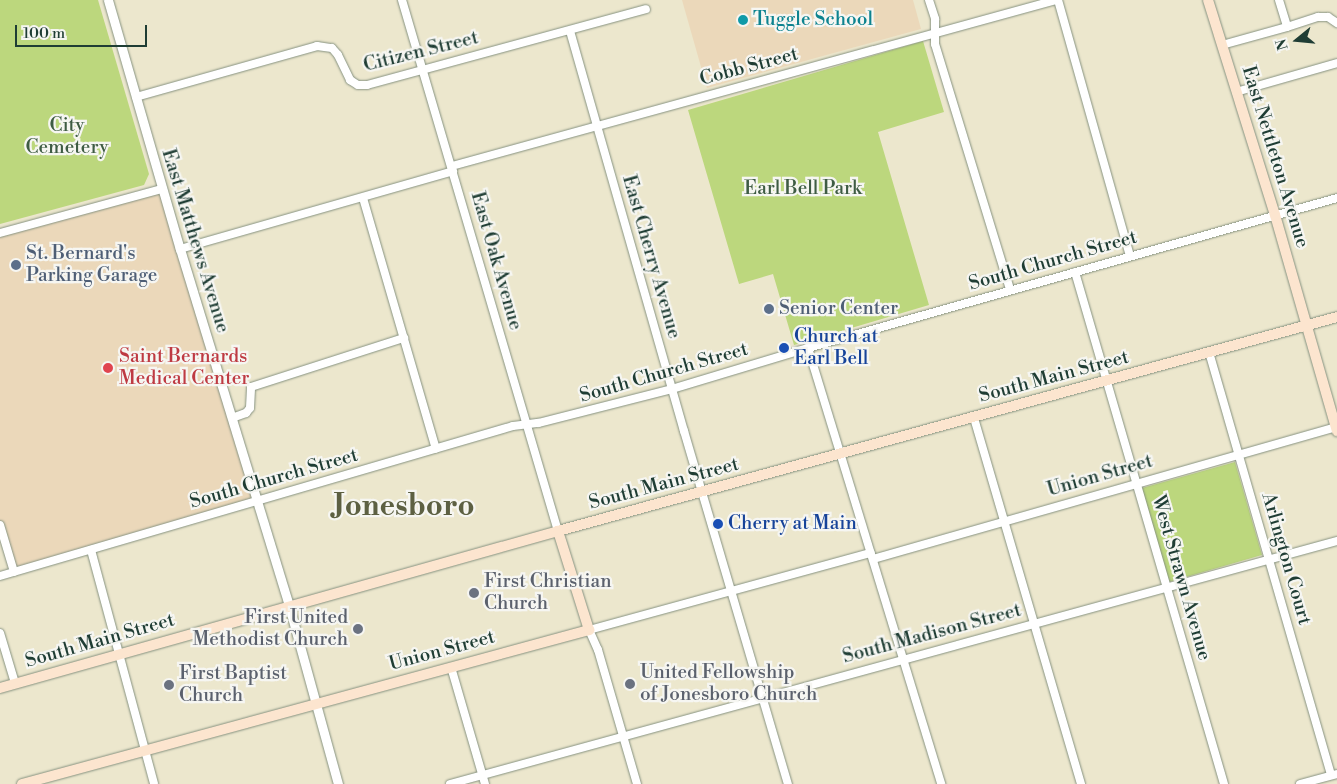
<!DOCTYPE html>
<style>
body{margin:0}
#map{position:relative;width:1337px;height:784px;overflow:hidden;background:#ece7cd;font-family:"Libre Bodoni",serif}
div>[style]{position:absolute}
.built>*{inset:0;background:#ebd8ba}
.green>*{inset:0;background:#bcd77d}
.roads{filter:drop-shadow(0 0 1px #869280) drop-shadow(0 0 1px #869280)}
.minor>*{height:8px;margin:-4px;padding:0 4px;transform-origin:4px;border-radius:4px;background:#fff}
.tertiary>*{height:9px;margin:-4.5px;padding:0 4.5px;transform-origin:4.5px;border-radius:4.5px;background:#fff}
.secondary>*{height:10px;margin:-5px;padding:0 5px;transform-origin:5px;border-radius:5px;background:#fce5cf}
.dots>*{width:14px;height:14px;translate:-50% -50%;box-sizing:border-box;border:2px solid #f6f6f2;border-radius:50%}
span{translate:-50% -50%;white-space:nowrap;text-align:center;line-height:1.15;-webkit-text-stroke:4.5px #f6f6f2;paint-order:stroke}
.culture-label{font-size:19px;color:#0d838f}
.left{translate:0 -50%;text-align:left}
.street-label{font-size:19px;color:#1f3d34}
.park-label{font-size:19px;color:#3e5c43}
.service-label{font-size:19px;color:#4e5e75}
.transit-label{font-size:19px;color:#164399}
.health-label{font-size:19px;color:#be3a42}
.worship-label{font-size:19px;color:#5b616d}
.right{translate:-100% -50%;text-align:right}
.town-label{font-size:29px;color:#5d6042;font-weight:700}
.north{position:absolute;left:1272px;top:15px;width:50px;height:50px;-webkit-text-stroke:4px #f6f6f2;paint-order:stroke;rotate:253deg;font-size:14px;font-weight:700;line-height:20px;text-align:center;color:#1f3d34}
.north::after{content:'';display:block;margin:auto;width:18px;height:22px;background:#1f3d34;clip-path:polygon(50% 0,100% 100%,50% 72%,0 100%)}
.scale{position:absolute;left:15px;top:25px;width:132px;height:22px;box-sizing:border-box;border:2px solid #1f3d34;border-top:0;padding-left:6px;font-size:15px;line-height:18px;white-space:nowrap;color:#1f3d34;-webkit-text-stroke:4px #f6f6f2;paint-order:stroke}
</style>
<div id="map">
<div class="built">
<i style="clip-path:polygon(682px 0,913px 0,921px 29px,707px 88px)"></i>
<i style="clip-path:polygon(161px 191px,257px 501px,14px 572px,0 525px,0 235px)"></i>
</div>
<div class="green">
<i style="clip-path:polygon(0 0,98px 0,149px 174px,144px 185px,0 224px)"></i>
<i style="clip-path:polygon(923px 41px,944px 112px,878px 132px,929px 305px,794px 345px,773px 274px,739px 284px,688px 110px)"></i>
<i style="clip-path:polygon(1235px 462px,1262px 555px,1169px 582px,1142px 488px)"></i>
</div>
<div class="roads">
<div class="minor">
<i style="left:402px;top:0;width:553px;rotate:73.63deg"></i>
<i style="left:929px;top:0;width:20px;rotate:72deg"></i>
<i style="left:935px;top:19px;width:25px;rotate:90deg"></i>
<i style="left:935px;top:44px;width:257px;rotate:73deg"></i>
<i style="left:1058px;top:0;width:266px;rotate:74.3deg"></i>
<i style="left:1279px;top:0;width:28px;rotate:73deg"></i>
<i style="left:1287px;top:27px;width:33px;rotate:-18deg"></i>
<i style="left:1318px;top:17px;width:10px"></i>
<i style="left:1328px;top:17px;width:11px;rotate:34deg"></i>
<i style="left:570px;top:31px;width:416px;rotate:74.1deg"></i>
<i style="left:684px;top:431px;width:368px;rotate:73.6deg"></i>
<i style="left:1222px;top:45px;width:67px;rotate:-15.5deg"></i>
<i style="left:1236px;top:92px;width:105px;rotate:-16deg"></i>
<i style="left:136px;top:97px;width:188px;rotate:-15.7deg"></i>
<i style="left:317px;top:46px;width:15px;rotate:8deg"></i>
<i style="left:332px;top:48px;width:9px;rotate:49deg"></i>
<i style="left:338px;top:55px;width:28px;rotate:64deg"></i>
<i style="left:350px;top:80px;width:9px;rotate:32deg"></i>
<i style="left:358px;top:85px;width:9px"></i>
<i style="left:367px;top:85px;width:289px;rotate:-15.2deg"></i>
<i style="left:452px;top:166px;width:626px;rotate:-15.37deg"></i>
<i style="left:363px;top:198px;width:261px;rotate:73.8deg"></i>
<i style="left:0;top:233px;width:168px;rotate:-15.2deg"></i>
<i style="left:180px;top:249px;width:284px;rotate:-15.9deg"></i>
<i style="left:1075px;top:272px;width:533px;rotate:73.77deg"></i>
<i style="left:808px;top:348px;width:456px;rotate:73deg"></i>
<i style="left:1209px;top:352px;width:440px;rotate:73.9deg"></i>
<i style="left:232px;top:418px;width:15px;rotate:-20deg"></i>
<i style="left:246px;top:413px;width:6px;rotate:-51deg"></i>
<i style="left:250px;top:408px;width:21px;rotate:-87deg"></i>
<i style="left:251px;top:387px;width:161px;rotate:-17.8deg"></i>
<i style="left:974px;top:418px;width:381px;rotate:73.7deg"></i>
<i style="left:0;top:525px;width:49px;rotate:73.4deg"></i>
<i style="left:91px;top:550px;width:242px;rotate:74.9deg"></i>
<i style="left:873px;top:559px;width:481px;rotate:-15.9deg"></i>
<i style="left:0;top:576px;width:534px;rotate:-16.3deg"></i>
<i style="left:513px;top:426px;width:26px;rotate:-7deg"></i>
<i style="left:539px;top:423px;width:137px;rotate:-14.3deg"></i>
<i style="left:672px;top:389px;width:142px;rotate:-16.8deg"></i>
<i style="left:808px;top:348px;width:550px;rotate:-15.83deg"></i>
<i style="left:0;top:633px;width:52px;rotate:73.3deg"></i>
<i style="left:451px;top:667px;width:122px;rotate:73.8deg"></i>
<i style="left:450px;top:784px;width:920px;rotate:-15.32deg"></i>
<i style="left:637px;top:784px;width:140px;rotate:-106.2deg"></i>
<i style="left:598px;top:650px;width:22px;rotate:-114deg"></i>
<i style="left:589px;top:630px;width:292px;rotate:-15.3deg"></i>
<i style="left:1300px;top:784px;width:38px;rotate:-15deg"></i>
</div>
<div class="tertiary">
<i style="left:108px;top:0;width:259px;rotate:73.9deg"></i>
<i style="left:180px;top:249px;width:373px;rotate:73deg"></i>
<i style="left:289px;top:606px;width:185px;rotate:74.6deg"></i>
</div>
<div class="secondary">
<i style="left:1208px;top:0;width:225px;rotate:72.7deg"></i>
<i style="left:1275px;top:215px;width:225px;rotate:74deg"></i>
<i style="left:0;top:688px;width:580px;rotate:-15.71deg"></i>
<i style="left:558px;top:531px;width:808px;rotate:-15.36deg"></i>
<i style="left:22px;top:784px;width:588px;rotate:-15.2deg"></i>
<i style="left:589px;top:630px;width:104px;rotate:-107.4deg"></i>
</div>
</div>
<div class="dots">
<i style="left:743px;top:20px;background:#0f9aa8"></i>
<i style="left:16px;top:265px;background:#5c6f8a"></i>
<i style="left:769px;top:309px;background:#5c6f8a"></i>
<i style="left:784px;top:348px;background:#1a4fb4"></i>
<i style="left:108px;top:368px;background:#e0444e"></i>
<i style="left:718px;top:524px;background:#1a4fb4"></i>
<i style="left:474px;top:593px;background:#6b7280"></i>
<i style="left:358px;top:629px;background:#6b7280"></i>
<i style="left:630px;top:684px;background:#6b7280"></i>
<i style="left:169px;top:685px;background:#6b7280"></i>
</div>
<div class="culture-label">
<span class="left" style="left:753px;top:20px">Tuggle School</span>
</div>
<div class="street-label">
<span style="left:421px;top:52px;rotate:-14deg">Citizen Street</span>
<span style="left:749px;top:67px;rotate:-15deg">Cobb Street</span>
<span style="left:1275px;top:157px;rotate:73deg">East Nettleton Avenue</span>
<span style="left:195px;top:241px;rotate:73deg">East Matthews Avenue</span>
<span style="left:651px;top:257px;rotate:74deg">East Cherry Avenue</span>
<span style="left:496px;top:261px;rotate:74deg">East Oak Avenue</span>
<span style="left:1053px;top:261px;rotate:-16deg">South Church Street</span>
<span style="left:664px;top:373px;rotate:-16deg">South Church Street</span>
<span style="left:1054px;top:377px;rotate:-15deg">South Main Street</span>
<span style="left:1100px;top:476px;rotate:-16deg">Union Street</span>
<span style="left:274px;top:479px;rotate:-16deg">South Church Street</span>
<span style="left:664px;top:484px;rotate:-15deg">South Main Street</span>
<span style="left:1286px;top:559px;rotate:74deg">Arlington Court</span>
<span style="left:1181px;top:578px;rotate:74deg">West Strawn Avenue</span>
<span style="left:932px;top:634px;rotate:-15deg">South Madison Street</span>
<span style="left:100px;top:641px;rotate:-16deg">South Main Street</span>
<span style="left:442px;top:651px;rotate:-15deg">Union Street</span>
</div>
<div class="park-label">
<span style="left:67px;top:137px">City<br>Cemetery</span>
<span style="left:803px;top:189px">Earl Bell Park</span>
</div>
<div class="service-label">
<span class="left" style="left:26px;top:265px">St. Bernard's<br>Parking Garage</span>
<span class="left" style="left:779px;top:309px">Senior Center</span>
</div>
<div class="transit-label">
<span class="left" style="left:794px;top:348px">Church at<br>Earl Bell</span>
<span class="left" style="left:728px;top:524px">Cherry at Main</span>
</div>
<div class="health-label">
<span class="left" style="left:119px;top:368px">Saint Bernards<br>Medical Center</span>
</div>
<div class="worship-label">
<span class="left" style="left:484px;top:593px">First Christian<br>Church</span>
<span class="right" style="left:348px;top:629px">First United<br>Methodist Church</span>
<span class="left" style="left:640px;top:684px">United Fellowship<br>of Jonesboro Church</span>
<span class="left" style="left:179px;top:685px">First Baptist<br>Church</span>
</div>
<div class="town-label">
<span style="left:404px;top:507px">Jonesboro</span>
</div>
<div class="north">N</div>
<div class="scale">100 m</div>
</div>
